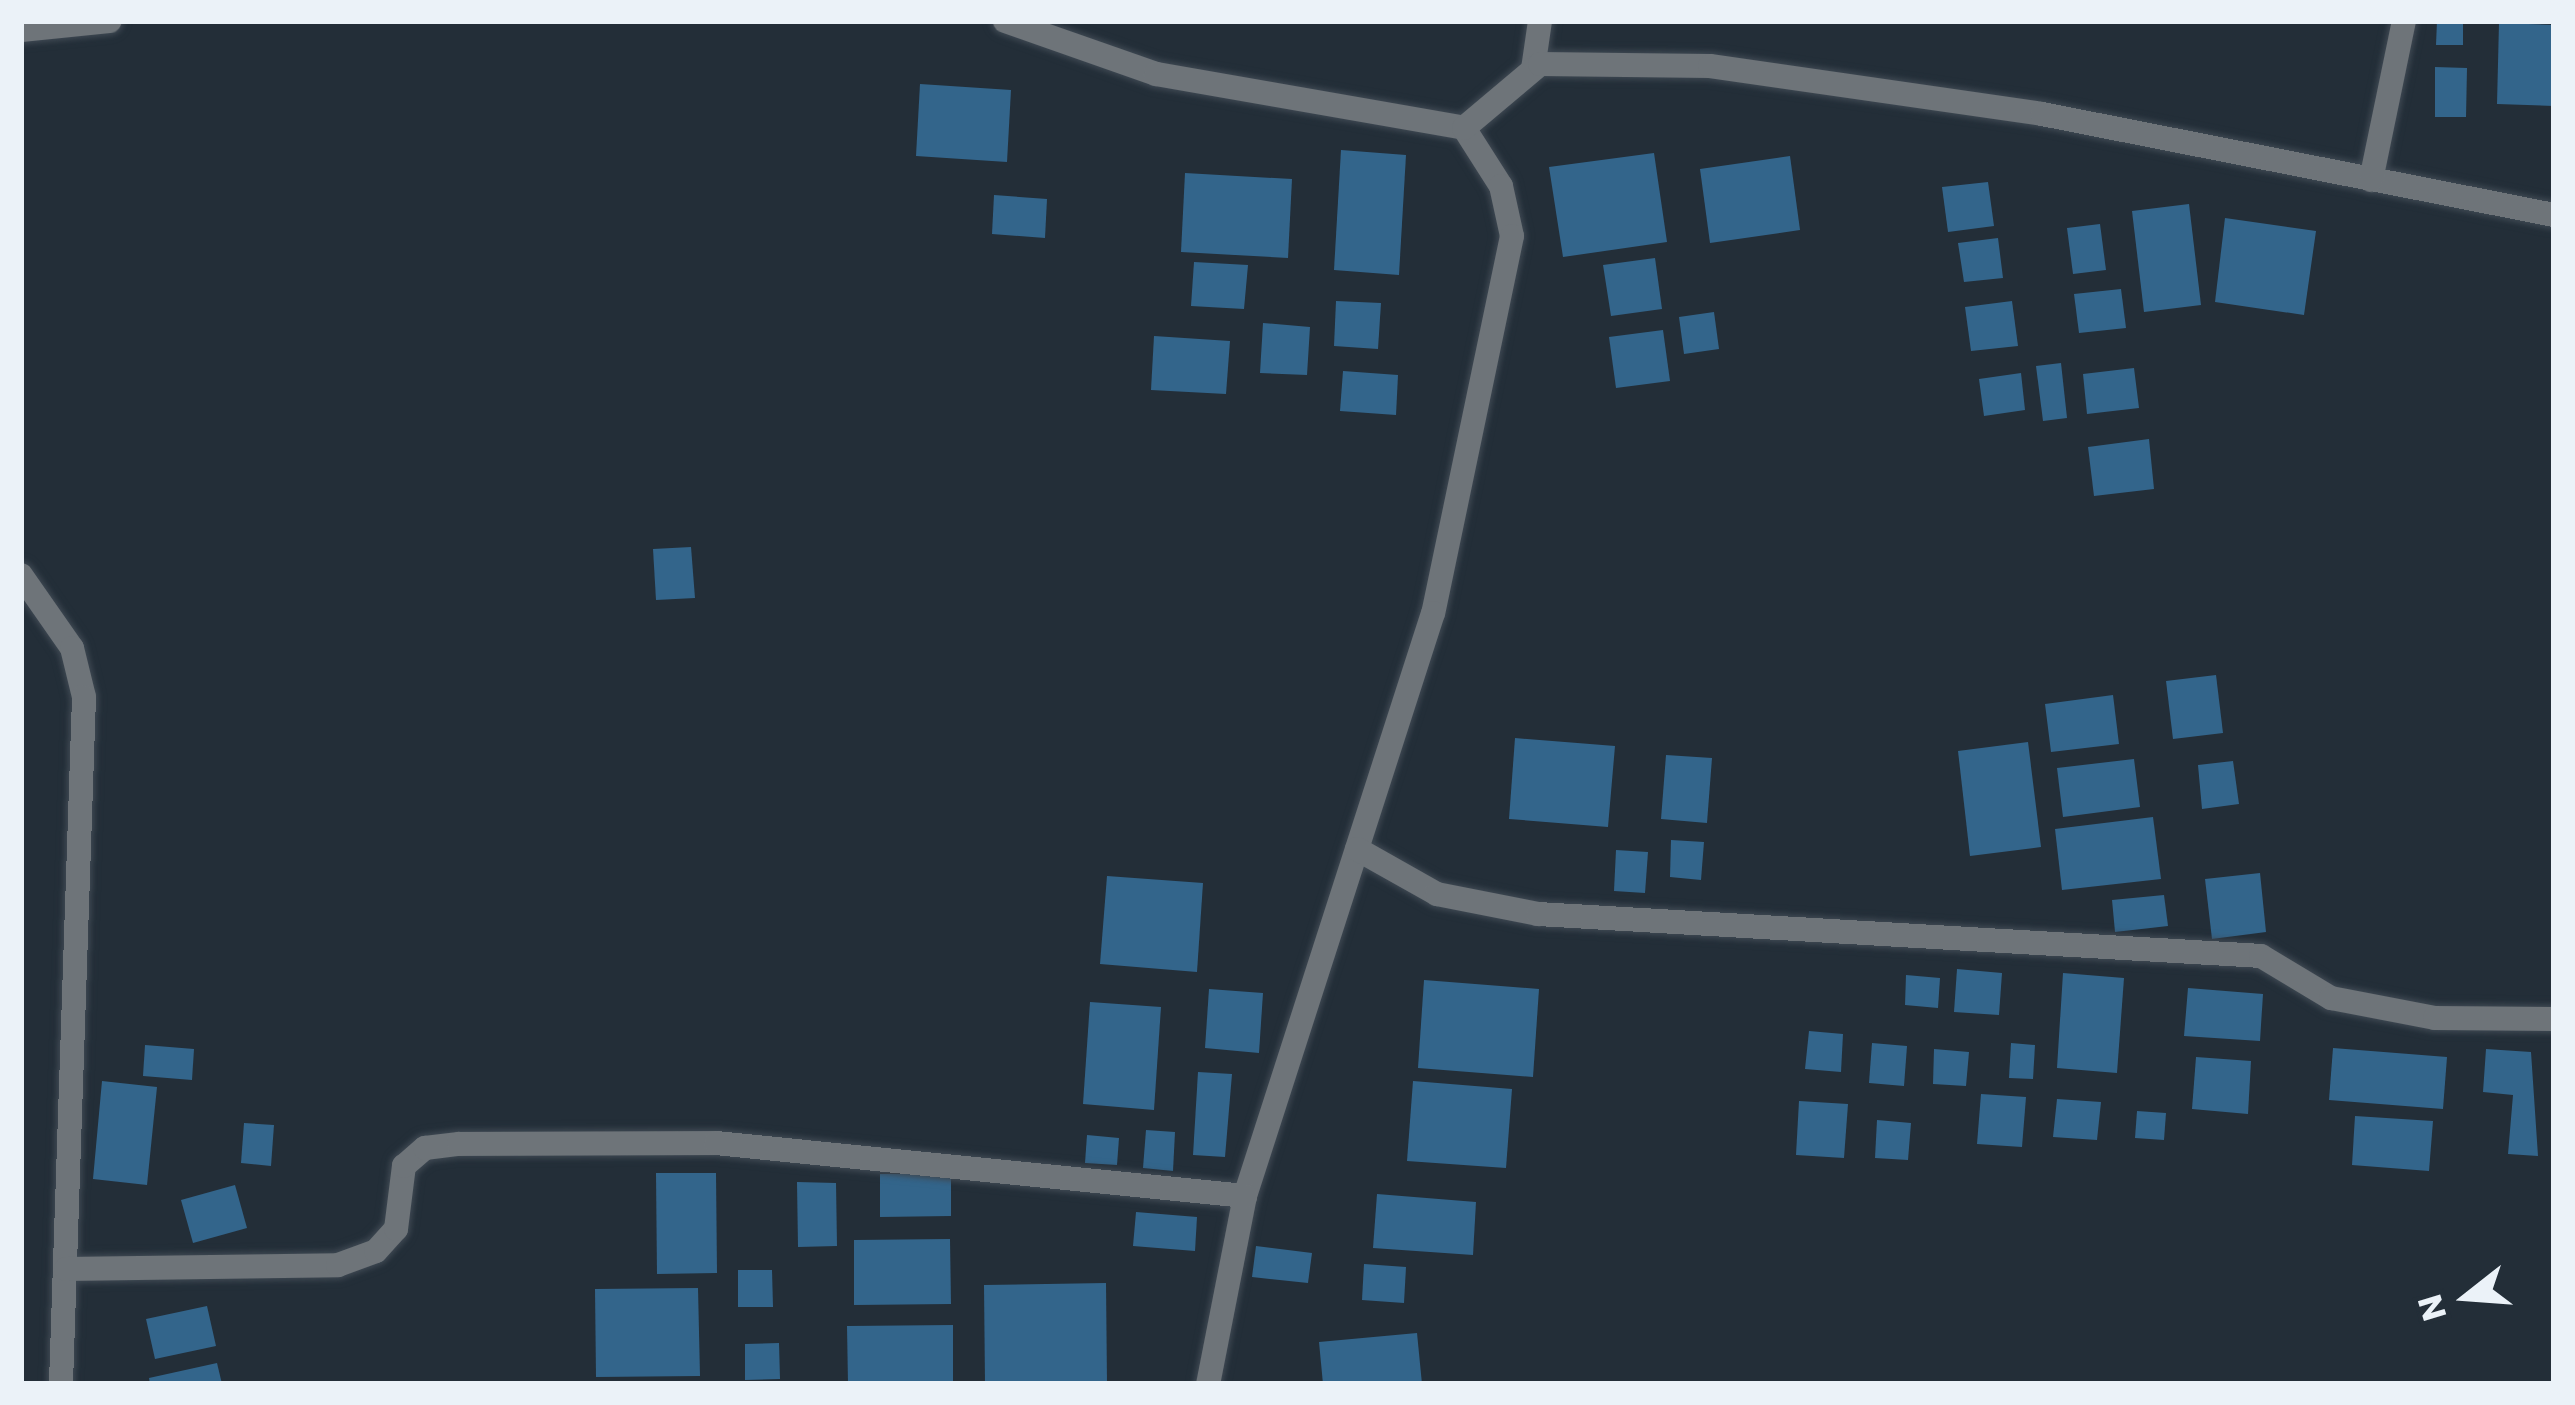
<!DOCTYPE html>
<style>
body{margin:0}
#map{position:relative;width:2575px;height:1405px;overflow:hidden;background:#232e38;font-family:Poppins,sans-serif}
div>[style]{position:absolute}
.building>*{inset:0;background:#33658b}
.roads{filter:drop-shadow(0 0 3px #3f4953) drop-shadow(0 0 3px #3f4953)}
.street>*{height:24px;margin:-12px;padding:0 12px;transform-origin:12px;border-radius:12px;background:#6e7479}
span{translate:-50% -50%;white-space:nowrap;text-align:center;line-height:1.15;-webkit-text-stroke:9px #232e38;paint-order:stroke}
.frame{position:absolute;inset:0;border:24px solid #ebf2f8;pointer-events:none}
.north{position:absolute;left:2407px;top:1237px;width:120px;height:120px;-webkit-text-stroke:9px #232e38;paint-order:stroke;rotate:253deg;font-size:33px;font-weight:700;line-height:48px;text-align:center;color:#ebf2f8}
.north::after{content:'';display:block;margin:auto;width:42px;height:54px;background:#ebf2f8;clip-path:polygon(50% 0,100% 100%,50% 72%,0 100%)}
</style>
<div id="map">
<div class="building">
<i style="clip-path:polygon(2437px 21px,2463px 21px,2463px 45px,2436px 45px)"></i>
<i style="clip-path:polygon(2499px 23px,2554px 25px,2554px 106px,2497px 104px)"></i>
<i style="clip-path:polygon(2435px 67px,2467px 68px,2466px 117px,2435px 117px)"></i>
<i style="clip-path:polygon(920px 84px,1011px 90px,1007px 162px,916px 156px)"></i>
<i style="clip-path:polygon(1341px 150px,1406px 155px,1399px 275px,1334px 270px)"></i>
<i style="clip-path:polygon(1654px 153px,1667px 242px,1563px 257px,1549px 167px)"></i>
<i style="clip-path:polygon(1790px 156px,1800px 230px,1710px 243px,1700px 169px)"></i>
<i style="clip-path:polygon(1185px 173px,1292px 179px,1288px 258px,1181px 252px)"></i>
<i style="clip-path:polygon(1988px 182px,1994px 226px,1948px 232px,1942px 187px)"></i>
<i style="clip-path:polygon(994px 195px,1047px 199px,1045px 238px,992px 234px)"></i>
<i style="clip-path:polygon(2189px 204px,2201px 305px,2144px 312px,2132px 211px)"></i>
<i style="clip-path:polygon(2225px 218px,2316px 231px,2304px 315px,2215px 302px)"></i>
<i style="clip-path:polygon(2100px 224px,2106px 270px,2073px 274px,2067px 228px)"></i>
<i style="clip-path:polygon(1998px 238px,2003px 278px,1964px 282px,1958px 243px)"></i>
<i style="clip-path:polygon(1655px 258px,1662px 309px,1611px 316px,1603px 265px)"></i>
<i style="clip-path:polygon(1194px 262px,1248px 265px,1244px 309px,1191px 306px)"></i>
<i style="clip-path:polygon(2121px 289px,2126px 328px,2079px 333px,2074px 294px)"></i>
<i style="clip-path:polygon(1336px 301px,1381px 303px,1378px 349px,1334px 346px)"></i>
<i style="clip-path:polygon(2012px 301px,2018px 346px,1971px 351px,1965px 307px)"></i>
<i style="clip-path:polygon(1714px 312px,1719px 349px,1684px 354px,1679px 317px)"></i>
<i style="clip-path:polygon(1263px 323px,1310px 327px,1307px 375px,1260px 373px)"></i>
<i style="clip-path:polygon(1663px 330px,1670px 381px,1616px 388px,1609px 337px)"></i>
<i style="clip-path:polygon(1154px 336px,1230px 341px,1226px 394px,1151px 390px)"></i>
<i style="clip-path:polygon(2061px 363px,2067px 418px,2043px 421px,2036px 366px)"></i>
<i style="clip-path:polygon(2134px 368px,2139px 408px,2087px 414px,2083px 374px)"></i>
<i style="clip-path:polygon(1343px 371px,1398px 375px,1396px 415px,1340px 411px)"></i>
<i style="clip-path:polygon(2021px 373px,2025px 410px,1984px 416px,1979px 379px)"></i>
<i style="clip-path:polygon(2149px 439px,2154px 489px,2094px 496px,2088px 447px)"></i>
<i style="clip-path:polygon(691px 547px,695px 598px,656px 600px,653px 549px)"></i>
<i style="clip-path:polygon(2216px 675px,2223px 733px,2173px 739px,2166px 681px)"></i>
<i style="clip-path:polygon(2113px 695px,2119px 744px,2051px 752px,2045px 704px)"></i>
<i style="clip-path:polygon(1515px 738px,1615px 746px,1608px 827px,1509px 819px)"></i>
<i style="clip-path:polygon(2028px 742px,2041px 847px,1970px 856px,1958px 751px)"></i>
<i style="clip-path:polygon(1666px 755px,1712px 758px,1707px 823px,1661px 819px)"></i>
<i style="clip-path:polygon(2134px 759px,2140px 807px,2063px 817px,2057px 768px)"></i>
<i style="clip-path:polygon(2233px 761px,2239px 804px,2202px 809px,2198px 765px)"></i>
<i style="clip-path:polygon(2153px 817px,2161px 879px,2062px 890px,2055px 829px)"></i>
<i style="clip-path:polygon(1671px 840px,1704px 842px,1701px 880px,1670px 877px)"></i>
<i style="clip-path:polygon(1616px 850px,1648px 852px,1645px 893px,1614px 891px)"></i>
<i style="clip-path:polygon(2260px 873px,2266px 932px,2212px 939px,2205px 879px)"></i>
<i style="clip-path:polygon(1107px 876px,1203px 883px,1197px 972px,1100px 964px)"></i>
<i style="clip-path:polygon(2164px 895px,2168px 926px,2115px 932px,2112px 900px)"></i>
<i style="clip-path:polygon(1957px 969px,2002px 973px,1999px 1015px,1954px 1012px)"></i>
<i style="clip-path:polygon(2063px 973px,2124px 978px,2117px 1073px,2057px 1068px)"></i>
<i style="clip-path:polygon(1906px 975px,1940px 978px,1938px 1008px,1905px 1005px)"></i>
<i style="clip-path:polygon(1424px 980px,1539px 989px,1533px 1077px,1418px 1068px)"></i>
<i style="clip-path:polygon(2188px 988px,2263px 994px,2260px 1041px,2184px 1036px)"></i>
<i style="clip-path:polygon(1209px 989px,1263px 993px,1259px 1053px,1205px 1048px)"></i>
<i style="clip-path:polygon(1090px 1002px,1161px 1007px,1154px 1110px,1083px 1104px)"></i>
<i style="clip-path:polygon(1809px 1031px,1843px 1034px,1841px 1072px,1805px 1069px)"></i>
<i style="clip-path:polygon(1872px 1043px,1907px 1046px,1904px 1086px,1869px 1083px)"></i>
<i style="clip-path:polygon(2011px 1043px,2035px 1045px,2033px 1079px,2009px 1078px)"></i>
<i style="clip-path:polygon(145px 1045px,194px 1049px,192px 1080px,143px 1076px)"></i>
<i style="clip-path:polygon(2333px 1048px,2447px 1057px,2443px 1109px,2329px 1100px)"></i>
<i style="clip-path:polygon(1934px 1049px,1969px 1052px,1966px 1086px,1933px 1084px)"></i>
<i style="clip-path:polygon(2486px 1049px,2531px 1052px,2538px 1156px,2508px 1154px,2513px 1095px,2483px 1092px)"></i>
<i style="clip-path:polygon(2196px 1057px,2251px 1061px,2248px 1114px,2192px 1109px)"></i>
<i style="clip-path:polygon(1198px 1072px,1232px 1074px,1225px 1157px,1193px 1155px)"></i>
<i style="clip-path:polygon(102px 1081px,157px 1087px,147px 1185px,93px 1179px)"></i>
<i style="clip-path:polygon(1413px 1081px,1512px 1089px,1506px 1168px,1407px 1161px)"></i>
<i style="clip-path:polygon(1981px 1094px,2026px 1097px,2022px 1147px,1977px 1144px)"></i>
<i style="clip-path:polygon(2057px 1099px,2101px 1102px,2097px 1140px,2053px 1137px)"></i>
<i style="clip-path:polygon(1799px 1101px,1848px 1104px,1844px 1158px,1796px 1155px)"></i>
<i style="clip-path:polygon(2137px 1111px,2166px 1113px,2164px 1140px,2135px 1138px)"></i>
<i style="clip-path:polygon(2355px 1116px,2433px 1121px,2429px 1171px,2352px 1165px)"></i>
<i style="clip-path:polygon(1877px 1120px,1911px 1123px,1908px 1160px,1875px 1158px)"></i>
<i style="clip-path:polygon(244px 1123px,274px 1125px,271px 1166px,241px 1163px)"></i>
<i style="clip-path:polygon(1146px 1130px,1175px 1132px,1173px 1171px,1143px 1168px)"></i>
<i style="clip-path:polygon(1087px 1135px,1119px 1138px,1117px 1165px,1085px 1163px)"></i>
<i style="clip-path:polygon(656px 1173px,716px 1173px,717px 1273px,657px 1274px)"></i>
<i style="clip-path:polygon(880px 1174px,951px 1174px,951px 1216px,880px 1217px)"></i>
<i style="clip-path:polygon(797px 1182px,836px 1183px,837px 1246px,798px 1247px)"></i>
<i style="clip-path:polygon(235px 1185px,247px 1228px,193px 1243px,181px 1200px)"></i>
<i style="clip-path:polygon(1377px 1194px,1476px 1202px,1473px 1255px,1373px 1248px)"></i>
<i style="clip-path:polygon(1136px 1212px,1197px 1217px,1195px 1251px,1133px 1246px)"></i>
<i style="clip-path:polygon(950px 1239px,951px 1304px,854px 1305px,854px 1240px)"></i>
<i style="clip-path:polygon(1256px 1246px,1312px 1253px,1308px 1283px,1252px 1277px)"></i>
<i style="clip-path:polygon(1364px 1264px,1406px 1267px,1404px 1303px,1362px 1300px)"></i>
<i style="clip-path:polygon(738px 1270px,772px 1270px,773px 1307px,738px 1307px)"></i>
<i style="clip-path:polygon(1106px 1283px,1107px 1384px,985px 1384px,984px 1285px)"></i>
<i style="clip-path:polygon(698px 1288px,700px 1376px,596px 1377px,595px 1289px)"></i>
<i style="clip-path:polygon(207px 1306px,216px 1346px,155px 1359px,146px 1319px)"></i>
<i style="clip-path:polygon(953px 1325px,953px 1384px,848px 1384px,847px 1326px)"></i>
<i style="clip-path:polygon(1417px 1333px,1422px 1384px,1323px 1384px,1319px 1342px)"></i>
<i style="clip-path:polygon(779px 1343px,780px 1379px,745px 1380px,745px 1344px)"></i>
<i style="clip-path:polygon(217px 1363px,222px 1384px,150px 1384px,149px 1378px)"></i>
</div>
<div class="roads">
<div class="street">
<i style="left:1005px;top:21px;width:160px;rotate:19.3deg"></i>
<i style="left:1156px;top:74px;width:313px;rotate:9.9deg"></i>
<i style="left:1464px;top:128px;width:69px;rotate:57.5deg"></i>
<i style="left:1501px;top:186px;width:51px;rotate:77.6deg"></i>
<i style="left:1512px;top:236px;width:385px;rotate:101.8deg"></i>
<i style="left:1433px;top:613px;width:613px;rotate:107.87deg"></i>
<i style="left:1245px;top:1196px;width:192px;rotate:101.1deg"></i>
<i style="left:21px;top:30px;width:89px;rotate:-5.8deg"></i>
<i style="left:1533px;top:69px;width:49px;rotate:-81.7deg"></i>
<i style="left:1464px;top:128px;width:99px;rotate:-40.1deg"></i>
<i style="left:1540px;top:64px;width:170px;rotate:0.7deg"></i>
<i style="left:1710px;top:66px;width:335px;rotate:8.2deg"></i>
<i style="left:2042px;top:114px;width:522px;rotate:11.16deg"></i>
<i style="left:2371px;top:180px;width:162px;rotate:-78.3deg"></i>
<i style="left:21px;top:575px;width:89px;rotate:55.1deg"></i>
<i style="left:72px;top:648px;width:50px;rotate:76.2deg"></i>
<i style="left:84px;top:697px;width:687px;rotate:91.92deg"></i>
<i style="left:1357px;top:849px;width:92px;rotate:29.4deg"></i>
<i style="left:1437px;top:894px;width:103px;rotate:11.2deg"></i>
<i style="left:1538px;top:914px;width:724px;rotate:3.32deg"></i>
<i style="left:2261px;top:956px;width:82px;rotate:31deg"></i>
<i style="left:2331px;top:998px;width:106px;rotate:10.9deg"></i>
<i style="left:2435px;top:1018px;width:119px;rotate:0.5deg"></i>
<i style="left:66px;top:1269px;width:272px;rotate:-0.8deg"></i>
<i style="left:338px;top:1265px;width:40px;rotate:-20.2deg"></i>
<i style="left:376px;top:1251px;width:30px;rotate:-48deg"></i>
<i style="left:396px;top:1229px;width:64px;rotate:-82.8deg"></i>
<i style="left:404px;top:1166px;width:28px;rotate:-41deg"></i>
<i style="left:425px;top:1148px;width:34px;rotate:-7deg"></i>
<i style="left:459px;top:1144px;width:257px;rotate:-0.2deg"></i>
<i style="left:716px;top:1143px;width:532px;rotate:5.72deg"></i>
</div>
</div>
<div class="frame"></div>
<div class="north">N</div>
</div>
